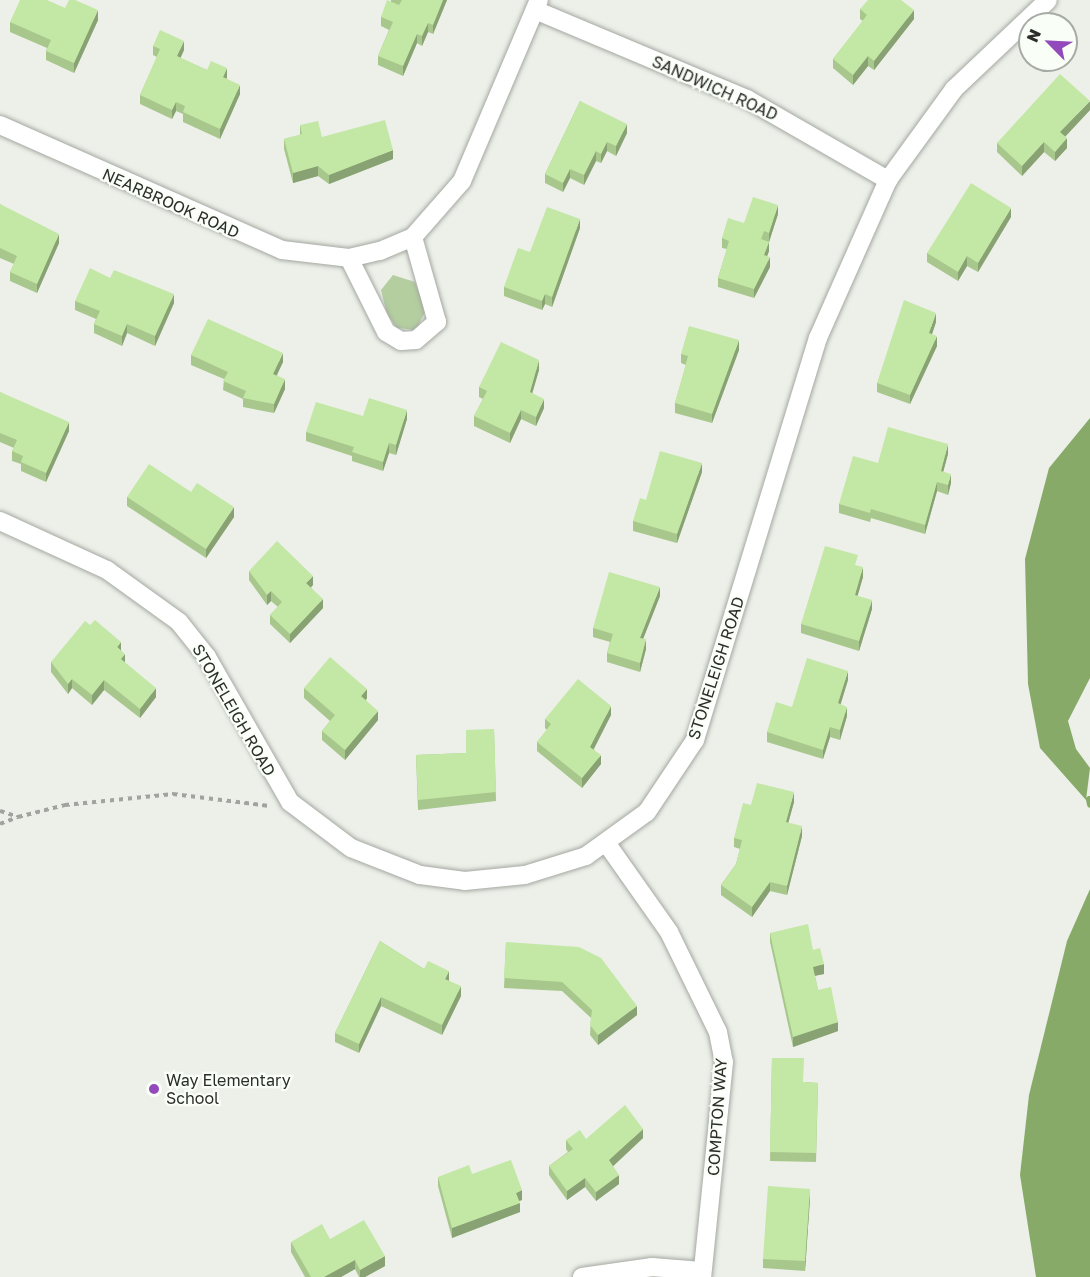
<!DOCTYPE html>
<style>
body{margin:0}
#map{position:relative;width:1090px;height:1277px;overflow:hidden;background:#ecf0e9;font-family:"Golos Text",sans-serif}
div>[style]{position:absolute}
.green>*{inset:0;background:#b4cea0}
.water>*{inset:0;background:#87aa69}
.stream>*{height:7px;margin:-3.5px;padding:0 3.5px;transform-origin:3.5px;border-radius:3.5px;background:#87aa69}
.path>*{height:4px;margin-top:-2px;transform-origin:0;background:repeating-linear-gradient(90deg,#a1a49e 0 4.5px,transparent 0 9px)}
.roads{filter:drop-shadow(0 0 2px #a4a8a1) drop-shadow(0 0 2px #a4a8a1)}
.street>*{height:18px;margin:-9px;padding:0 9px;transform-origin:9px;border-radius:9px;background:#fff}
.wall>*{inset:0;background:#a8c78d}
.shaded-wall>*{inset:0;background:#88a273}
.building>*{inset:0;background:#c3e7a4}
.dots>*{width:16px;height:16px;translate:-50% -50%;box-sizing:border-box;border:3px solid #f9fef6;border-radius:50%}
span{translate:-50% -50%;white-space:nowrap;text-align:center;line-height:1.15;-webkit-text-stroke:4.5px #f9fef6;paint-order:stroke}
.street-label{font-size:16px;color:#2c2e2b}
.poi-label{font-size:16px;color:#2c2e2b}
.left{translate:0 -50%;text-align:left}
.north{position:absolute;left:1018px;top:12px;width:60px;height:60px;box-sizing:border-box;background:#f9fef6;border:2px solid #a7aba5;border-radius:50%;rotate:294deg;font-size:16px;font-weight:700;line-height:24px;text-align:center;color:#2c2e2b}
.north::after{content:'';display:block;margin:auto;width:21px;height:27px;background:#9249bb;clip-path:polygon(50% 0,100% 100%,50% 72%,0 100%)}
</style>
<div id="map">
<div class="green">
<i style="clip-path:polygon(393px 275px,415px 282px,426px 310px,416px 330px,397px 328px,387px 314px,381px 290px)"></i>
</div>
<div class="water">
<i style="clip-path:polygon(1090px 418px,1090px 678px,1068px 721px,1076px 749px,1090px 768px,1086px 800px,1040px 748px,1028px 684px,1025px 559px,1049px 468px)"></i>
<i style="clip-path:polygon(1090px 889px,1090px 1277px,1036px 1277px,1020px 1175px,1029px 1095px,1067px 941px)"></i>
</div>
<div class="stream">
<i style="left:1089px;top:799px;width:5px;rotate:79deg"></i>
</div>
<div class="path">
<i style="left:0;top:811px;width:19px;rotate:18deg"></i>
<i style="left:18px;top:817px;width:49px;rotate:-14.3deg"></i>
<i style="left:65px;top:805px;width:109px;rotate:-5.8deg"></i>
<i style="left:173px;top:794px;width:97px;rotate:7.1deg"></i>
<i style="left:0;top:824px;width:19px;rotate:-21deg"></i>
</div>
<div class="roads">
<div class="street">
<i style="left:535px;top:10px;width:230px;rotate:22.8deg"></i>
<i style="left:747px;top:99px;width:163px;rotate:29.9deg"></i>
<i style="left:0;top:125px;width:308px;rotate:23.9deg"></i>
<i style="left:282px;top:250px;width:67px;rotate:6.8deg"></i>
<i style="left:349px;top:258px;width:32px;rotate:-13deg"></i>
<i style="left:380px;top:251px;width:36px;rotate:-23deg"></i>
<i style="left:413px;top:237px;width:74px;rotate:-48.8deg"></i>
<i style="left:462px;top:181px;width:197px;rotate:-67deg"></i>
<i style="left:349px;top:258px;width:83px;rotate:63.4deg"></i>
<i style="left:386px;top:332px;width:17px;rotate:31deg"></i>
<i style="left:401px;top:341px;width:15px;rotate:-4deg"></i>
<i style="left:416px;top:340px;width:28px;rotate:-41deg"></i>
<i style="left:437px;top:322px;width:88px;rotate:-105.8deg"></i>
<i style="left:0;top:521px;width:118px;rotate:24.6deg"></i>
<i style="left:107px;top:570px;width:89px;rotate:35.8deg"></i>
<i style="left:179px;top:622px;width:45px;rotate:51.3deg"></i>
<i style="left:207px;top:657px;width:167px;rotate:60.2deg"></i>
<i style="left:290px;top:802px;width:76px;rotate:37deg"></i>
<i style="left:351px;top:848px;width:74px;rotate:21.4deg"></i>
<i style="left:420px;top:875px;width:45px;rotate:7.6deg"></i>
<i style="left:465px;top:881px;width:60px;rotate:-5.7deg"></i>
<i style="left:525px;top:875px;width:64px;rotate:-17.3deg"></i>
<i style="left:586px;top:856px;width:75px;rotate:-35.8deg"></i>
<i style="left:647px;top:812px;width:87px;rotate:-56.3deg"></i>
<i style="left:695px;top:740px;width:420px;rotate:-73deg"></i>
<i style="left:818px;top:338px;width:173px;rotate:-66.1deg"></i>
<i style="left:888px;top:180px;width:112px;rotate:-54deg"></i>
<i style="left:954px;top:89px;width:129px;rotate:-43.4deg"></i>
<i style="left:607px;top:844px;width:108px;rotate:54.8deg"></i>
<i style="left:669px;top:932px;width:111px;rotate:63.9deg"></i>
<i style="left:718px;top:1032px;width:31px;rotate:79deg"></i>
<i style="left:724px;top:1062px;width:216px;rotate:95.8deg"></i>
<i style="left:582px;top:1277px;width:71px;rotate:-8.1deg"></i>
<i style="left:652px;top:1267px;width:50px;rotate:4.6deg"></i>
</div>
</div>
<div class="wall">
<i style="clip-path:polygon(391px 0,447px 0,433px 34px,428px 32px,422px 46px,417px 43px,403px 76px,378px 65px,378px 56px,389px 30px,381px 26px,381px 17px,391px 2px)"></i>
<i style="clip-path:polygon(65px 8px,98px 20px,74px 73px,46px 60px,46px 51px,47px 48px,10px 32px,10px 22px)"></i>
<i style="clip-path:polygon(860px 9px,914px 19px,874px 70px,868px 66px,853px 85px,833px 68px,833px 59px,863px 21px,860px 19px)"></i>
<i style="clip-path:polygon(153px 46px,184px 50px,180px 58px,207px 70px,227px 77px,227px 79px,240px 94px,220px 139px,183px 122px,183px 114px,176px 111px,172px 119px,140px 104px,140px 95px,157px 57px,153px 55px)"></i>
<i style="clip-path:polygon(580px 101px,627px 133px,616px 156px,607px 151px,601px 163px,596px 161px,584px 185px,570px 178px,563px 192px,545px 183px,545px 174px)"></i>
<i style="clip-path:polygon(1090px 110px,1065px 137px,1067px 148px,1055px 161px,1044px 152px,1022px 176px,997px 152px,997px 143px)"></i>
<i style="clip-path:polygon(300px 125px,322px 137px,393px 159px,329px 184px,318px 176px,293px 183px,284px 149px,284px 139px,300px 135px)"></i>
<i style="clip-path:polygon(0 204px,59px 243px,37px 293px,10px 281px,10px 272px,14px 264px,0 258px)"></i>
<i style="clip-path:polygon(778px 214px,769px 242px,769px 251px,767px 256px,770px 267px,754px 298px,718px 287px,718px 278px,727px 249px,722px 248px,722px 238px,744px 223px)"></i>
<i style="clip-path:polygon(1011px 217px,978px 272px,967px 266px,958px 281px,927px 262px,927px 253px)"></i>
<i style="clip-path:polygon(580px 228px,552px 307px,545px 304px,542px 310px,504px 296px,504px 287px,530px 252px)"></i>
<i style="clip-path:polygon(110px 278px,174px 303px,155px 346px,127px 333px,122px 346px,94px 333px,94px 324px,96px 319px,75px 310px,75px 301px)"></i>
<i style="clip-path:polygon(936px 322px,932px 334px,937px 346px,910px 404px,877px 392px,877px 383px)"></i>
<i style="clip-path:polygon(739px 350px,712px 423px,675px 413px,675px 403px,686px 365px,681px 363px,681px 354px)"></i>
<i style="clip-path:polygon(191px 355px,283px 362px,277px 375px,285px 389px,274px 413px,243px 407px,243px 399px,223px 390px,224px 379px,191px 365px)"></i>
<i style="clip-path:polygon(539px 370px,532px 393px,544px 408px,536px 426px,521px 419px,510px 443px,474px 426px,474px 416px,483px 399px,479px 397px,479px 387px)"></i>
<i style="clip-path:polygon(0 392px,69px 431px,46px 482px,21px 471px,21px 464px,12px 461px,12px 451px,14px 448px,0 442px)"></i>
<i style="clip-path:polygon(363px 416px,407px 419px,396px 455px,389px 453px,383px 471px,352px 461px,352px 456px,306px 441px,306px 432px)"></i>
<i style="clip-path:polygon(948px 454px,943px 472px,951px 483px,948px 495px,937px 491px,925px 534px,871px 518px,870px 522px,839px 513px,839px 504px,878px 463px)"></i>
<i style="clip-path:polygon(702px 472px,677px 543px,633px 531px,633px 521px)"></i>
<i style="clip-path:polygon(191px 492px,234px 517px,206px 558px,127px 506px,127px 497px)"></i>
<i style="clip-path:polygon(858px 566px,863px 577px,857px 596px,872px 609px,859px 651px,801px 633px,801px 624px)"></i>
<i style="clip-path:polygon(249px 571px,313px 585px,311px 587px,323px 608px,290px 643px,270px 624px,270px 615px,278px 607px,271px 601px,267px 605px,249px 580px)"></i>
<i style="clip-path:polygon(660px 596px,643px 638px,646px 649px,640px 672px,607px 662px,607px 653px,610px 642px,593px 637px,593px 628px)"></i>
<i style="clip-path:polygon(121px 650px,125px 663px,156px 697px,140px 718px,104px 690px,92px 705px,72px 688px,68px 694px,51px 672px,51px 662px)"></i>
<i style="clip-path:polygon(848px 680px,840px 704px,847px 716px,840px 740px,830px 737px,823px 759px,767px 742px,767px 732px,792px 707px)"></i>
<i style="clip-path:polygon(304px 688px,367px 698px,366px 700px,378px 720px,345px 760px,322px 740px,322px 731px,330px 721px,304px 698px)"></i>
<i style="clip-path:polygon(611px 715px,594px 749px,601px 764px,582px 788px,537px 751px,537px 742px,547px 730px,545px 728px,545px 719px)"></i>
<i style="clip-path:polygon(494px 729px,496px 801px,418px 810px,416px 755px,466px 753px)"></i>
<i style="clip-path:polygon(794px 802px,788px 823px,802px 836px,787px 895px,770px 891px,752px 917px,721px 895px,721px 885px,736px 864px,740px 849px,734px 847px,734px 838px,751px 805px)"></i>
<i style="clip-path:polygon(770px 933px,813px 950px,824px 974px,815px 976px,818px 990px,838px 1031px,793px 1047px,770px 942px)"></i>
<i style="clip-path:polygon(380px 941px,424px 969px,449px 980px,449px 981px,461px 996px,442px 1035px,381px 1006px,359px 1053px,335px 1042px,335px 1033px)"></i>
<i style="clip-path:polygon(506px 942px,637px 1015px,598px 1045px,590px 1035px,591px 1018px,562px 991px,504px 988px)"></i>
<i style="clip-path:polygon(772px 1058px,803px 1082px,818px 1083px,816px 1162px,770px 1161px)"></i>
<i style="clip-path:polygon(643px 1138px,613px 1166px,619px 1184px,596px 1201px,585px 1187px,567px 1200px,549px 1175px,549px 1166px,568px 1152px,566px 1149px,566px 1140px,586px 1139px)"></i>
<i style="clip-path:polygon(472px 1174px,522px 1200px,519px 1201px,520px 1212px,452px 1238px,438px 1186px,438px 1177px)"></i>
<i style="clip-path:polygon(810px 1198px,805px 1271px,763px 1268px,763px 1259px)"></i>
<i style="clip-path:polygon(330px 1239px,385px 1266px,365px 1277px,359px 1277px,355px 1269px,341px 1277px,305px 1277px,291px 1252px,291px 1242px)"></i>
</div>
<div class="shaded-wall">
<i style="clip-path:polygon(443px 0,447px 0,433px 34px,433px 25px)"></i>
<i style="clip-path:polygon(98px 10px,98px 20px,74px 73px,74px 63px)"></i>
<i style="clip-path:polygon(914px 10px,914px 19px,874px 70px,874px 61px)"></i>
<i style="clip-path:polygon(428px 23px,428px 32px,422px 46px,422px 36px)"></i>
<i style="clip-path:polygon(417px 34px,417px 43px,403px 76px,403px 66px)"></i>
<i style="clip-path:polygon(184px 41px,184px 50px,177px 66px,177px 56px)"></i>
<i style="clip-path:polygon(868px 56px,868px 66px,853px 85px,853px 75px)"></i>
<i style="clip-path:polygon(227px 68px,227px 77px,223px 86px,223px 77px)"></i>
<i style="clip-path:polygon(240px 85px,240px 94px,220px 139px,220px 129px)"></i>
<i style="clip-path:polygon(1090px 101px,1090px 110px,1060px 142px,1060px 132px)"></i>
<i style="clip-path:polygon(176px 102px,176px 111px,172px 119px,172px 110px)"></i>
<i style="clip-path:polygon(627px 124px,627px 133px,616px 156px,616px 146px)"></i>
<i style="clip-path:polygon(1067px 138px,1067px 148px,1055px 161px,1055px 152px)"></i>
<i style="clip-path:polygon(607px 142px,607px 151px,601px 163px,601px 154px)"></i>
<i style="clip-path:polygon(1044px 142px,1044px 152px,1022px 176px,1022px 166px)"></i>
<i style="clip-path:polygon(393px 150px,393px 159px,329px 184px,329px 175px)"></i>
<i style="clip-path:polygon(596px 151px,596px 161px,584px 185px,584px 175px)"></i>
<i style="clip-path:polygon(318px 166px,318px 176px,293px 183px,293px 173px)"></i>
<i style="clip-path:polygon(570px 169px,570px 178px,563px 192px,563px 183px)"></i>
<i style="clip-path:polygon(778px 205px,778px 214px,769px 242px,769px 233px)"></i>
<i style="clip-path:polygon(1011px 208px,1011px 217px,978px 272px,978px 263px)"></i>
<i style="clip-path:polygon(580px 219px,580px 228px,552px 307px,552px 297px)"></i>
<i style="clip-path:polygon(59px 234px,59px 243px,37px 293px,37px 284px)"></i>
<i style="clip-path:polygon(769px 242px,769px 251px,764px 265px,764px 255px)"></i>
<i style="clip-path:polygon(967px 256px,967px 266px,958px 281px,958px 272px)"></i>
<i style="clip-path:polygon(770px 257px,770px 267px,754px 298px,754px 289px)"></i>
<i style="clip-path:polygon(174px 294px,174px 303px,155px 346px,155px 336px)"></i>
<i style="clip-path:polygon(545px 294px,545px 304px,542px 310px,542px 301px)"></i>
<i style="clip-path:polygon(936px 313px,936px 322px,929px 343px,929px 333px)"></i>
<i style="clip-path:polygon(127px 324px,127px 333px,122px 346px,122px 336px)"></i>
<i style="clip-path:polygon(937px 336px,937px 346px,910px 404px,910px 395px)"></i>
<i style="clip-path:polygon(739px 340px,739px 350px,712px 423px,712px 414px)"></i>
<i style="clip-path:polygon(283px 353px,283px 362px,273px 383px,273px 374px)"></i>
<i style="clip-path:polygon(539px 360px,539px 370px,530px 401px,530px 392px)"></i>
<i style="clip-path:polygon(285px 379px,285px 389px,274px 413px,274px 404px)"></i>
<i style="clip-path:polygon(544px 399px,544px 408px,536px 426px,536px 417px)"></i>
<i style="clip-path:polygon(407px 410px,407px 419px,396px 455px,396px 445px)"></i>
<i style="clip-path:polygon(521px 410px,521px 419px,510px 443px,510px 433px)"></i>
<i style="clip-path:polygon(69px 422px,69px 431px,46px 482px,46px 473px)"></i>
<i style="clip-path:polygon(389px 443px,389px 453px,383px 471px,383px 462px)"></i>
<i style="clip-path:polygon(948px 444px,948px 454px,941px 480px,941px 471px)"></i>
<i style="clip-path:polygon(702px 463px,702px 472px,677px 543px,677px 534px)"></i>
<i style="clip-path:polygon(951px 474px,951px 483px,948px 495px,948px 485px)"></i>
<i style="clip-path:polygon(937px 482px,937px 491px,925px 534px,925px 525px)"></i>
<i style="clip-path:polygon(234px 507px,234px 517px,206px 558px,206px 549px)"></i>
<i style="clip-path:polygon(863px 567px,863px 577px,855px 605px,855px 595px)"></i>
<i style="clip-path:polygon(313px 576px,313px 585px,306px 592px,306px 583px)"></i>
<i style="clip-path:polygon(660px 587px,660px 596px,640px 647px,640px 638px)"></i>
<i style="clip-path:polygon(271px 591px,271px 601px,267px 605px,267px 595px)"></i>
<i style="clip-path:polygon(323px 599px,323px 608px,290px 643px,290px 634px)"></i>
<i style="clip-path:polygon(872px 600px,872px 609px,859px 651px,859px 641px)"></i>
<i style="clip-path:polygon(646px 639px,646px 649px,640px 672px,640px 663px)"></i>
<i style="clip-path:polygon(121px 642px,121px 651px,117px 647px)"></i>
<i style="clip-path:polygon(125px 654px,125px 663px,121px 659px)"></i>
<i style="clip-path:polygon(848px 671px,848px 680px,838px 713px,838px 703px)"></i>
<i style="clip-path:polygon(72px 679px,72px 688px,68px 694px,68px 684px)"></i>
<i style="clip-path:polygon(104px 680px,104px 690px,92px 705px,92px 695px)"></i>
<i style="clip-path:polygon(156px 688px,156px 697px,140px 718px,140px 709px)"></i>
<i style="clip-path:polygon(367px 689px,367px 698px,361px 706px,361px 696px)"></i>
<i style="clip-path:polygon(611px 706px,611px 715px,590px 756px,590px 747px)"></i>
<i style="clip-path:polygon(847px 707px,847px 716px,840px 740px,840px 730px)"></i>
<i style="clip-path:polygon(378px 711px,378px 720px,345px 760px,345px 750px)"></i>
<i style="clip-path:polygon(830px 727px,830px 737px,823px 759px,823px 750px)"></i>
<i style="clip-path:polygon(601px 755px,601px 764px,582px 788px,582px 778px)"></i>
<i style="clip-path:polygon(794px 792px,794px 802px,786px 831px,786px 822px)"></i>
<i style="clip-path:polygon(802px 826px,802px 836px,787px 895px,787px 886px)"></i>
<i style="clip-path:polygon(770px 882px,770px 891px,752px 917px,752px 907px)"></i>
<i style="clip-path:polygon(824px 964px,824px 974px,813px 976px,813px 967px)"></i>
<i style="clip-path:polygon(449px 971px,449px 980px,445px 989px,445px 979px)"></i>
<i style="clip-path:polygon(461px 986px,461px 996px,442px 1035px,442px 1025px)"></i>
<i style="clip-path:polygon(381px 997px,381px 1006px,359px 1053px,359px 1044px)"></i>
<i style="clip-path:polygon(637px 1006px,637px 1015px,598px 1045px,598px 1035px)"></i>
<i style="clip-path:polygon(838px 1022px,838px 1031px,793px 1047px,793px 1037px)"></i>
<i style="clip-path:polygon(643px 1129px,643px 1138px,609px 1170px,609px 1160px)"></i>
<i style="clip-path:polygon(619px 1175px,619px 1184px,596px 1201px,596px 1192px)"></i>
<i style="clip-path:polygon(585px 1178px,585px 1187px,567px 1200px,567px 1191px)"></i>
<i style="clip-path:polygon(810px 1189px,810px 1198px,805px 1271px,805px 1261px)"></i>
<i style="clip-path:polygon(522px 1190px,522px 1200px,516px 1202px,516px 1193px)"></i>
<i style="clip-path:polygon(520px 1203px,520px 1212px,452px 1238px,452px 1228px)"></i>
<i style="clip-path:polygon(385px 1256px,385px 1266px,365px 1277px,360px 1277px,360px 1270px)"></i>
<i style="clip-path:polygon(355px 1260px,355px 1269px,341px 1277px,324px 1277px)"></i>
</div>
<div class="building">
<i style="clip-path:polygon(20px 0,47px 0,65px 8px,69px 0,75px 0,98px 10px,74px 63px,46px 51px,51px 40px,10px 22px)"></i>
<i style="clip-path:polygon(387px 0,399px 5px,402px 0,443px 0,433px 25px,428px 23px,422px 36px,417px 34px,403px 66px,378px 56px,393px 22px,381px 17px)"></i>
<i style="clip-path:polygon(868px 0,901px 0,914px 10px,874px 61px,868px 56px,853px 75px,833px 59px,867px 15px,860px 9px)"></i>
<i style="clip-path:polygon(160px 30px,184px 41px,177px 56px,207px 70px,211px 61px,227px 68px,223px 77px,240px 85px,220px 129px,183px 112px,185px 106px,176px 102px,172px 110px,140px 95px,160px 49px,153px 46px)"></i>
<i style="clip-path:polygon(1060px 74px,1090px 101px,1060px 132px,1067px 138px,1055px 152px,1044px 142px,1022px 166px,997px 143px)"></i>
<i style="clip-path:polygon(580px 101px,627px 124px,616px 146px,607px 142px,601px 154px,596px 151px,584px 175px,570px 169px,563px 183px,545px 174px)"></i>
<i style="clip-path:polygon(385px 120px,393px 150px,329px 175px,318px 166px,293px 173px,284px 139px,302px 134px,300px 125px,318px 121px,322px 137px)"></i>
<i style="clip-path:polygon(971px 183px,1011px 208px,978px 263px,967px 256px,958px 272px,927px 253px)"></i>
<i style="clip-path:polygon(753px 197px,778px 205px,769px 233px,764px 231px,761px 239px,769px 242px,764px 255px,770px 257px,754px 289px,718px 278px,729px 241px,722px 238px,728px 218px,744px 223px)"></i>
<i style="clip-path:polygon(0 204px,59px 234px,37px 284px,10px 272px,17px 256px,0 248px)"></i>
<i style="clip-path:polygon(547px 207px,580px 219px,552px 297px,545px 294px,542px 301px,504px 287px,518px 248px,530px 252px)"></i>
<i style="clip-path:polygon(90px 268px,110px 278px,114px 270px,174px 294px,155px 336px,127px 324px,122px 336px,94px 324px,100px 311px,75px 301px)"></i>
<i style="clip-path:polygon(904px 300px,936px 313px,929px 333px,937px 336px,910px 395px,877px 383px)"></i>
<i style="clip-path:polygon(208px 319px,283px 353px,273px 374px,285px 379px,274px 404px,243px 398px,246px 391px,223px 381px,228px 372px,191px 355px)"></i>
<i style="clip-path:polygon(689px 326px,739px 340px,712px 414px,675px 403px,688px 356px,681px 354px)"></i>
<i style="clip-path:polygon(501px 342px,539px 360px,530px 392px,544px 399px,536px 417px,521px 410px,510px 433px,474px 416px,487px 391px,479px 387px)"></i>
<i style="clip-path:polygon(0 392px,69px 422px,46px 473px,21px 462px,23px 456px,12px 451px,17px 440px,0 433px)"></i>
<i style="clip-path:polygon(369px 398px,407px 410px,396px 445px,389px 443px,383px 462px,352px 452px,354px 447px,306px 432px,316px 402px,363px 416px)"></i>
<i style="clip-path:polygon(888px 427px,948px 444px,941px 471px,951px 474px,948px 485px,937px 482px,925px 525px,871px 509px,870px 513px,839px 504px,853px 456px,878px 463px)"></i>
<i style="clip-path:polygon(660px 451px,702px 463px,677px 534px,633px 521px,640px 498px,646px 500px)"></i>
<i style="clip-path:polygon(149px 464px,191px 492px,197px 483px,234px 507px,206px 549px,127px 497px)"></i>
<i style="clip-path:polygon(277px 541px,313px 576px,306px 583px,323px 599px,290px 634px,270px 615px,282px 602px,271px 591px,267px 595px,249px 571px)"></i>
<i style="clip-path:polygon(825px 546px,858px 555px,855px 565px,863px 567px,855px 595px,872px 600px,859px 641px,801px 624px)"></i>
<i style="clip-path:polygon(609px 572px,660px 587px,640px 638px,646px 639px,640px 663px,607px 653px,613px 634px,593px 628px)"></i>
<i style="clip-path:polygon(95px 620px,121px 642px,117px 647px,125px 654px,121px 659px,156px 688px,140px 709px,104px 680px,92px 695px,72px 679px,68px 684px,51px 662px,85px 621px,90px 625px)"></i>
<i style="clip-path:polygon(330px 657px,367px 689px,361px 696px,378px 711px,345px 750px,322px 731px,335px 715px,304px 688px)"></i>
<i style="clip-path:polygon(807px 658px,848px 671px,838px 703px,847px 707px,840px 730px,830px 727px,823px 750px,767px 732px,776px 702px,792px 707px)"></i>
<i style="clip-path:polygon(578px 679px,611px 706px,590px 747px,601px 755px,582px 778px,537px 742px,551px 724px,545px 719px)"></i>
<i style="clip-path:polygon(494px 729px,496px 792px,418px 800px,416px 755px,466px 753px,466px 730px)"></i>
<i style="clip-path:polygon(757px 783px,794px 792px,786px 822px,802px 826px,787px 886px,770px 882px,752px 907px,721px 885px,736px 864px,742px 840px,734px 838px,743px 803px,751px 805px)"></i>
<i style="clip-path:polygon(808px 924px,813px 950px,820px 948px,824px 964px,813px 967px,818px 990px,831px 987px,838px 1022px,793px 1037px,770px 933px)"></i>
<i style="clip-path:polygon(380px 941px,424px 969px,428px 961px,449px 971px,445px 979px,461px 986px,442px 1025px,381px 997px,359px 1044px,335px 1033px)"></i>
<i style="clip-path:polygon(506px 942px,579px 947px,601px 958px,637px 1006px,598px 1035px,590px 1025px,592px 1010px,562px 982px,504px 978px)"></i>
<i style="clip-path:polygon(772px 1058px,804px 1058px,803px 1082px,818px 1083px,816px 1153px,770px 1152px)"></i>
<i style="clip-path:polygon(625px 1105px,643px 1129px,609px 1160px,619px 1175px,596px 1192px,585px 1178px,567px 1191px,549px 1166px,573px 1149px,566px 1140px,580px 1130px,586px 1139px)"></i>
<i style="clip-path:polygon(511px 1160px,522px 1190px,516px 1193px,520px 1203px,452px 1228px,438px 1177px,469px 1165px,472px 1174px)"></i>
<i style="clip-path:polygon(768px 1186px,810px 1189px,805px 1261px,763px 1259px)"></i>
<i style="clip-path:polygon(364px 1220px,385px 1256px,360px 1270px,355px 1260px,324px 1277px,311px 1277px,291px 1242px,322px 1224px,330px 1239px)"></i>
</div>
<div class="dots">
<i style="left:154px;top:1089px;background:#9249bb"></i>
</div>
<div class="street-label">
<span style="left:715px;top:88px;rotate:24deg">SANDWICH ROAD</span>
<span style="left:171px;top:203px;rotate:24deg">NEARBROOK ROAD</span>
<span style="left:716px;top:668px;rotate:-72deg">STONELEIGH ROAD</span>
<span style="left:234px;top:710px;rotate:60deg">STONELEIGH ROAD</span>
<span style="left:717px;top:1117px;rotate:-86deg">COMPTON WAY</span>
</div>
<div class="poi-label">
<span class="left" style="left:166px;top:1089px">Way Elementary<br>School</span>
</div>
<div class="north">N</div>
</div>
